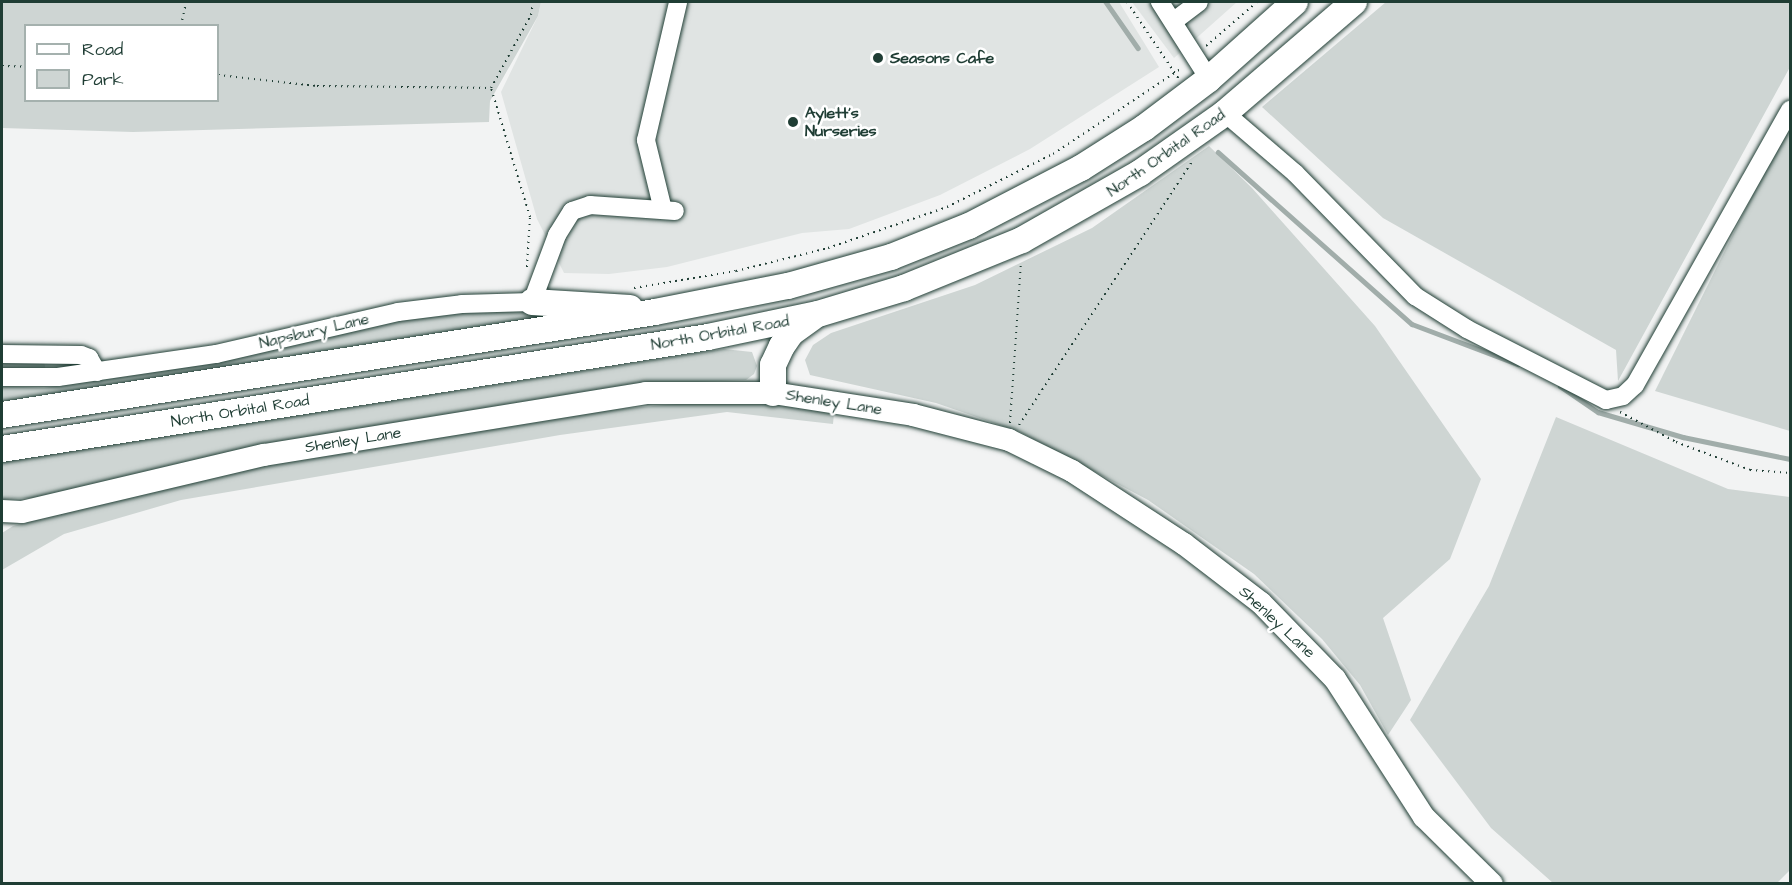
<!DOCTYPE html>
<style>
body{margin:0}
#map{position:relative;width:1792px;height:885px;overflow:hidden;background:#f2f3f3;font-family:"Architects Daughter",sans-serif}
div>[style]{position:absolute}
.built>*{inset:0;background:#e0e4e3}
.green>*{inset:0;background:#ced5d3}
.stream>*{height:4.5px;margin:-2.25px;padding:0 2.25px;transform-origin:2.25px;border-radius:2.25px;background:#a1adaa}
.path>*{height:2px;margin-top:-1px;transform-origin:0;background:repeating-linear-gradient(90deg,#1f3d34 0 1.5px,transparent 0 6px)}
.roads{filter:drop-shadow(0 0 2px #1f3d34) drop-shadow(0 0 2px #1f3d34)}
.minor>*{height:18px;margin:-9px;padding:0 9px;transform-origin:9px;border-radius:9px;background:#fff}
.major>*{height:22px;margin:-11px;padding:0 11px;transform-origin:11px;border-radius:11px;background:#fff}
.highway>*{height:26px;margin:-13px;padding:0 13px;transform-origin:13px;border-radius:13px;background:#fff}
.dots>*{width:16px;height:16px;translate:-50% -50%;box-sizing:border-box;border:3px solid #fff;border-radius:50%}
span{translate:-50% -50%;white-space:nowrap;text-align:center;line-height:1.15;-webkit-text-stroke:5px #fff;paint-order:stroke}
.poi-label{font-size:16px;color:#1f3d34;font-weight:700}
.left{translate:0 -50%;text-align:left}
.street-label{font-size:16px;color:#1f3d34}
.frame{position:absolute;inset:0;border:3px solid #1f3d34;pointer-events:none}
.legend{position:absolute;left:24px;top:24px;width:195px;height:78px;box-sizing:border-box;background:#fff;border:2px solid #a5b1ae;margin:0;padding:8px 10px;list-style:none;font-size:18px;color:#1f3d34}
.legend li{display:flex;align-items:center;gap:12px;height:30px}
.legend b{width:30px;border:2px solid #a5b1ae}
</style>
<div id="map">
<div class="built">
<i style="clip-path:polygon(541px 2px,1119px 2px,1159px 67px,1030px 149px,940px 195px,849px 229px,802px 233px,667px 267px,609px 274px,564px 273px,537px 219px,501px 92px,538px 16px)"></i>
<i style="clip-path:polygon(1132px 2px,1237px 2px,1174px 58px)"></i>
</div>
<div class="green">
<i style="clip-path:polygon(evenodd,2px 2px,541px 2px,538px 16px,490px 101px,489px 122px,133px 132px,2px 128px,2px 2px,26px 26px,218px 26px,218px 100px,26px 100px,26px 26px)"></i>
<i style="clip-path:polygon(1386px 2px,1790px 2px,1790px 67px,1618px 381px,1616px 350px,1383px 218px,1262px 107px)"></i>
<i style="clip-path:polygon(1790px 120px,1790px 431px,1655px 391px)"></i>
<i style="clip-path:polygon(1209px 146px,1252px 188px,1375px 326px,1481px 479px,1450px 559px,1383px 618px,1411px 700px,1388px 735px,1360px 685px,1322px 639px,1254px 574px,1148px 500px,1020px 432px,936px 403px,810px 375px,805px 360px,813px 345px,831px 333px,975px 285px,1092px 228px)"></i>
<i style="clip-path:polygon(546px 307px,547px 318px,2px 403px,2px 386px,44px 388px,163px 369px,422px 314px)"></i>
<i style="clip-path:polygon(724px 349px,752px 352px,757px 366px,754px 374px,746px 380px,647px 384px,164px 468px,33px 498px,2px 499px,2px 462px)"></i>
<i style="clip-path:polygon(2px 361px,44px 361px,46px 372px,2px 371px)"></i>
<i style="clip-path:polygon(750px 401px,834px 413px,833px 424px,727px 412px,560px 435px,181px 500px,64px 534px,2px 570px,2px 533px,13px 526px,250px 467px,561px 414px,700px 402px)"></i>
<i style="clip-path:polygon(1556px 417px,1728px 489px,1790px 497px,1790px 870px,1777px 883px,1553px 883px,1491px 828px,1410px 720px,1489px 586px)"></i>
</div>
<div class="stream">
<i style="left:1106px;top:2px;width:56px;rotate:55.2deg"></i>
<i style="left:1218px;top:152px;width:259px;rotate:41.6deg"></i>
<i style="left:1412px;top:324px;width:113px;rotate:20.7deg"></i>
<i style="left:1560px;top:386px;width:46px;rotate:34.4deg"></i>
<i style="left:1598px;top:412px;width:89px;rotate:16.4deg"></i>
<i style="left:1683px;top:437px;width:109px;rotate:11.6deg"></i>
</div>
<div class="path">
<i style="left:1127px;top:2px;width:93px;rotate:56deg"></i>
<i style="left:181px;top:26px;width:25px;rotate:-78deg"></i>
<i style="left:1206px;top:46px;width:67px;rotate:-40.8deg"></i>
<i style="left:2px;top:66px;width:24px;rotate:2deg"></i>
<i style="left:218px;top:75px;width:100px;rotate:6.3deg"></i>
<i style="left:317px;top:86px;width:173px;rotate:0.7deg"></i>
<i style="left:527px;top:267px;width:50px;rotate:-86.6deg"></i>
<i style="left:530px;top:217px;width:135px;rotate:-106.8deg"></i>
<i style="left:491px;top:88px;width:83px;rotate:-61.3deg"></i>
<i style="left:531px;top:15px;width:13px;rotate:-81deg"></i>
<i style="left:634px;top:288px;width:103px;rotate:-9.5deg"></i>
<i style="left:736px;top:271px;width:95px;rotate:-14deg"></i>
<i style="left:828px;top:248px;width:126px;rotate:-19deg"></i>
<i style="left:947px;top:207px;width:119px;rotate:-26.6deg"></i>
<i style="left:1053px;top:154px;width:155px;rotate:-33.7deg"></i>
<i style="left:1620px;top:412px;width:64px;rotate:28.2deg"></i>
<i style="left:1676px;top:442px;width:79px;rotate:20.7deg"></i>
<i style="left:1750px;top:470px;width:40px;rotate:4.3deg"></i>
<i style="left:1010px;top:423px;width:162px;rotate:-86.1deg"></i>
<i style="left:1019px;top:425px;width:315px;rotate:-56.7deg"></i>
</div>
<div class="roads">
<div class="minor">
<i style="left:1160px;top:2px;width:91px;rotate:57.5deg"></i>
<i style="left:1174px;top:21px;width:31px;rotate:-37deg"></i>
<i style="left:1225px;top:113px;width:92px;rotate:40.6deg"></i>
<i style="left:1295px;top:173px;width:172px;rotate:45.7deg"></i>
<i style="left:1415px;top:296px;width:62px;rotate:32.4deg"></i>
<i style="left:1467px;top:329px;width:156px;rotate:27.1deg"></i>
<i style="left:1606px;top:400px;width:17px;rotate:-13deg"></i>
<i style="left:1623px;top:396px;width:16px;rotate:-43deg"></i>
<i style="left:1635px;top:385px;width:316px;rotate:-60.6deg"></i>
<i style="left:663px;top:210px;width:72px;rotate:-103.7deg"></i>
<i style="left:646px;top:140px;width:142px;rotate:-76.9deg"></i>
<i style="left:2px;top:354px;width:79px;rotate:0.7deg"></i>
<i style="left:81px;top:355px;width:9px;rotate:21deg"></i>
<i style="left:89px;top:358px;width:16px;rotate:60deg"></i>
<i style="left:2px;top:377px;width:56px"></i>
<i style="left:58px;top:377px;width:160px;rotate:-8.3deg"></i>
<i style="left:216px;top:354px;width:187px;rotate:-13deg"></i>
<i style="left:398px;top:312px;width:64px;rotate:-7.1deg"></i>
<i style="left:462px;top:304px;width:70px;rotate:-1.6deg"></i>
<i style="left:532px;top:302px;width:72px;rotate:-69.5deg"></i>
<i style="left:557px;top:235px;width:28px;rotate:-58deg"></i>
<i style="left:572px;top:211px;width:19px;rotate:-18deg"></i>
<i style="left:590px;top:205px;width:85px;rotate:4deg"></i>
</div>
<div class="major">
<i style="left:2px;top:511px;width:20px;rotate:3deg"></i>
<i style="left:22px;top:512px;width:249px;rotate:-13.3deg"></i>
<i style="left:264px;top:455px;width:387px;rotate:-9.2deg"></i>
<i style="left:646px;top:393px;width:127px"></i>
<i style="left:773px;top:393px;width:142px;rotate:8.9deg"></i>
<i style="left:913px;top:415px;width:99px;rotate:14.6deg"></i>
<i style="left:1009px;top:440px;width:70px;rotate:26.2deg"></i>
<i style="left:1072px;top:471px;width:134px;rotate:33.1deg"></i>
<i style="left:1184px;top:544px;width:97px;rotate:37.5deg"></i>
<i style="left:1261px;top:603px;width:106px;rotate:45.8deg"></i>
<i style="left:1335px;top:679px;width:164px;rotate:57.2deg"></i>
<i style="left:1424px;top:817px;width:95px;rotate:44.6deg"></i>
</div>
<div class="highway">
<i style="left:532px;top:302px;width:98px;rotate:3.5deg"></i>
<i style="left:773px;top:393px;width:28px;rotate:-90deg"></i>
<i style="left:773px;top:365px;width:21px;rotate:-65deg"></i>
<i style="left:782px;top:346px;width:16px;rotate:-55deg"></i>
<i style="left:791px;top:333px;width:27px;rotate:-36deg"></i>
<i style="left:2px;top:415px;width:661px;rotate:-8.96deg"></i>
<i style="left:655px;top:312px;width:136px;rotate:-11.1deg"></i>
<i style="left:788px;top:286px;width:107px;rotate:-15.7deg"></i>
<i style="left:891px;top:257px;width:84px;rotate:-21.7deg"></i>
<i style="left:969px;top:226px;width:126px;rotate:-27.4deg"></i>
<i style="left:1081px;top:168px;width:75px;rotate:-32.4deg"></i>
<i style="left:1144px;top:128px;width:81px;rotate:-37deg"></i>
<i style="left:1209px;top:79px;width:115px;rotate:-41.8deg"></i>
<i style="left:2px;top:449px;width:715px;rotate:-9.01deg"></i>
<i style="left:708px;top:337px;width:112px;rotate:-11.8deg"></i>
<i style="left:818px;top:314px;width:90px;rotate:-16.8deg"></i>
<i style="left:904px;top:288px;width:127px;rotate:-22.1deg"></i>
<i style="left:1022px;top:240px;width:136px;rotate:-29.6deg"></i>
<i style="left:1140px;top:173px;width:104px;rotate:-35.2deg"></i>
<i style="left:1225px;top:113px;width:170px;rotate:-40.7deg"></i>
</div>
</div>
<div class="dots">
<i style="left:878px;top:58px;background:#1f3d34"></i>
<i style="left:793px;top:122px;background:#1f3d34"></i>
</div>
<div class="poi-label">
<span class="left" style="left:890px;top:58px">Seasons Cafe</span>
<span class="left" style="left:805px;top:122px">Aylett's<br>Nurseries</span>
</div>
<div class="street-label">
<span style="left:1166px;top:153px;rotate:-35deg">North Orbital Road</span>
<span style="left:314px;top:331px;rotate:-13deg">Napsbury Lane</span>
<span style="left:720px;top:333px;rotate:-10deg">North Orbital Road</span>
<span style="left:834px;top:402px;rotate:9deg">Shenley Lane</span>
<span style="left:240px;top:411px;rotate:-9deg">North Orbital Road</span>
<span style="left:353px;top:440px;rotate:-9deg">Shenley Lane</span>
<span style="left:1277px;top:622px;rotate:43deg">Shenley Lane</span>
</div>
<div class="frame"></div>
<ul class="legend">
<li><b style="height:8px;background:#fff"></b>Road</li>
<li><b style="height:16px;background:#ced5d3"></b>Park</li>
</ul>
</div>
